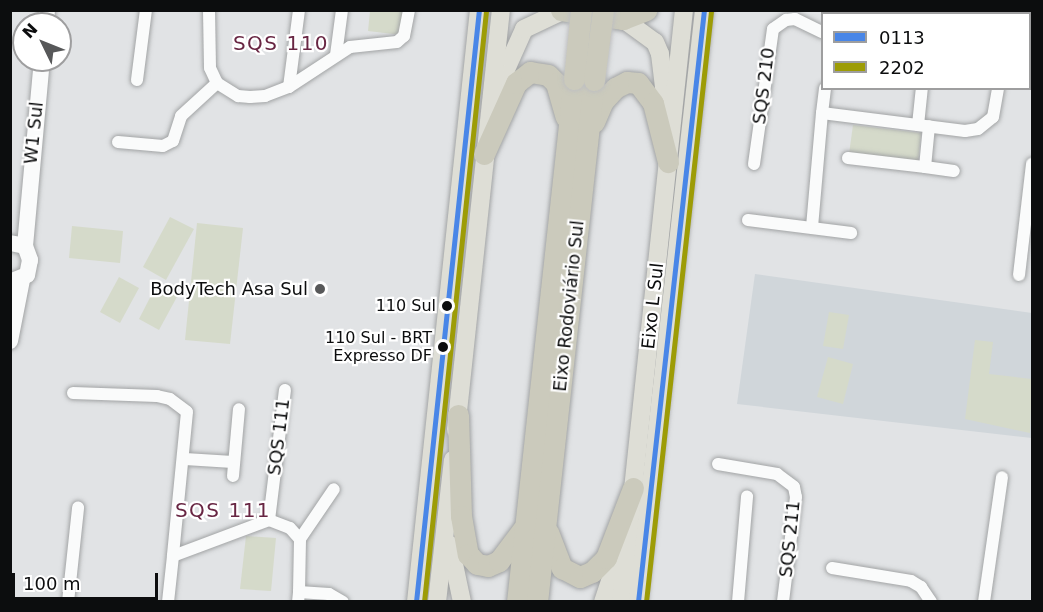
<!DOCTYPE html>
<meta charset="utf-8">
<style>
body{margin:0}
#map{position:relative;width:1043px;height:612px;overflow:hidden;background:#e1e3e5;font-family:"DejaVu Sans",sans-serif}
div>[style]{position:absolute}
.built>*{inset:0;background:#d0d6da}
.green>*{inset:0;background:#d5daca}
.roads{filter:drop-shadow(0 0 2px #a2a4a5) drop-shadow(0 0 2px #a2a4a5)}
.street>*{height:12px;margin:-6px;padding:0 6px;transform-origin:6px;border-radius:6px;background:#fafbfb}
.secondary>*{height:16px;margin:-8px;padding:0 8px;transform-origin:8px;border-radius:8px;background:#fafbfb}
.primary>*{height:18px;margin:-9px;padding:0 9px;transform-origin:9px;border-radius:9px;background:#deded6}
.highway>*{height:21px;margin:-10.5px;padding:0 10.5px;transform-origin:10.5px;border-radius:10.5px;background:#cbcabc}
.bridges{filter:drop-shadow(0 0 2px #bfc0c1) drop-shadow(0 0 2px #bfc0c1)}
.highway-bridge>*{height:21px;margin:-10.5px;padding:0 10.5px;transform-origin:10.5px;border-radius:10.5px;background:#cbcabc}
.bus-1>*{height:4.5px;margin:-2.25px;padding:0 2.25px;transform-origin:2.25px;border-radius:2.25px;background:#4986e7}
.bus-2>*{height:4.5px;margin:-2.25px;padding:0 2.25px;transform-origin:2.25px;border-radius:2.25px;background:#9d9c06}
.dots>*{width:16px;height:16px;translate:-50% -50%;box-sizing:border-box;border:3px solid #fff;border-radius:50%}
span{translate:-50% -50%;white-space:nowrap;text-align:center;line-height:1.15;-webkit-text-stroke:4.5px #fff;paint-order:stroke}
.bus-label{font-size:16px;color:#0c0d0e}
.right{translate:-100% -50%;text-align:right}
.street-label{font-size:18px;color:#0c0d0e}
.poi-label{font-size:18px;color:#0c0d0e}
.neighbourhood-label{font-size:20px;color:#682643;letter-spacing:1.5px}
.frame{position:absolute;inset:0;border:12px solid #0c0d0e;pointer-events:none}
.legend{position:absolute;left:821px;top:12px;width:210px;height:78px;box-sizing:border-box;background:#fff;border:2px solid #9e9e9f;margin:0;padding:8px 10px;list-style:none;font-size:18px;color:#0c0d0e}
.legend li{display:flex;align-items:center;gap:12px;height:30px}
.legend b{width:30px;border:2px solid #9e9e9f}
.north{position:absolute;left:12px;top:12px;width:60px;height:60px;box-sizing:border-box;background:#fff;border:2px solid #9e9e9f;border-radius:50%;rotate:313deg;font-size:16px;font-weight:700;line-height:24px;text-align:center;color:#0c0d0e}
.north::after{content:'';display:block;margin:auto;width:21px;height:27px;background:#575859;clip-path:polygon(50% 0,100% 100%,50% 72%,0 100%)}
.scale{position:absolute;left:12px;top:573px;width:146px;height:27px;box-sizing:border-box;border:3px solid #0c0d0e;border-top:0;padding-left:8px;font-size:18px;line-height:21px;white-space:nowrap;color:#0c0d0e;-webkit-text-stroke:4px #fff;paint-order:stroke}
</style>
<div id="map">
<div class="built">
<i style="clip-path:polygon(755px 274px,1032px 313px,1032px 438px,737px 404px)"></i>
</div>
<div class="green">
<i style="clip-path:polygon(370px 11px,404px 11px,402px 35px,368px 31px)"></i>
<i style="clip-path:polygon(853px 125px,921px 133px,918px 162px,849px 154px)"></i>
<i style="clip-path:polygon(170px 217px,194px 229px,166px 280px,143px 267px)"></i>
<i style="clip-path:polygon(197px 223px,243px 228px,230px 344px,185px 340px)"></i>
<i style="clip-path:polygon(72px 226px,123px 231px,120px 263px,69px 258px)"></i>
<i style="clip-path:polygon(119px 277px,139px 288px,120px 323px,100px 312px)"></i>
<i style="clip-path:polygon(157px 284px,178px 295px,159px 330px,139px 319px)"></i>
<i style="clip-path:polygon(829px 312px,849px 315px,843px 349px,823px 346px)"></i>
<i style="clip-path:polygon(975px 340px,993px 342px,989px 374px,1032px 379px,1030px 433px,965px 419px)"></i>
<i style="clip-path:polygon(828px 357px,853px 364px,843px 404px,817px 397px)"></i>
<i style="clip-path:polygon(246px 536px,276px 538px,271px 591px,240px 589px)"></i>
</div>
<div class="roads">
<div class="street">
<i style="left:209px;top:10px;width:58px;rotate:89deg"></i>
<i style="left:210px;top:68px;width:17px;rotate:65deg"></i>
<i style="left:217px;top:83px;width:25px;rotate:32deg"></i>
<i style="left:238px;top:96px;width:12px;rotate:5deg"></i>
<i style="left:250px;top:97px;width:15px;rotate:-4deg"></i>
<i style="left:265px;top:96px;width:26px;rotate:-21deg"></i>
<i style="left:289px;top:87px;width:73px;rotate:-33.3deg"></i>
<i style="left:350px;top:47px;width:47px;rotate:-6.1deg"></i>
<i style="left:397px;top:42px;width:9px;rotate:-41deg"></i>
<i style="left:404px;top:36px;width:26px;rotate:-79deg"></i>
<i style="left:931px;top:14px;width:4px;rotate:-90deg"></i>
<i style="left:1005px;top:14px;width:4px;rotate:-90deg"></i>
<i style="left:336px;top:55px;width:45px;rotate:-82.4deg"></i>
<i style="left:137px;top:80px;width:71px;rotate:-82.7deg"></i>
<i style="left:289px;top:87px;width:78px;rotate:-82.6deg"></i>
<i style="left:822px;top:113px;width:25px;rotate:-83deg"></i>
<i style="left:918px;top:125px;width:37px;rotate:-84deg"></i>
<i style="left:118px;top:142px;width:45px;rotate:5.1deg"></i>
<i style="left:163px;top:146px;width:11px;rotate:-27deg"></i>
<i style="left:173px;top:141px;width:26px;rotate:-72deg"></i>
<i style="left:181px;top:116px;width:49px;rotate:-42.5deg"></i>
<i style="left:848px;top:158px;width:78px;rotate:6.7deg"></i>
<i style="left:925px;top:167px;width:41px;rotate:-84.4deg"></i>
<i style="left:754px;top:164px;width:136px;rotate:-82deg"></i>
<i style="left:773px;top:29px;width:16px;rotate:-35deg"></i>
<i style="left:786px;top:20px;width:9px;rotate:-6deg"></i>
<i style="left:795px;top:19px;width:30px;rotate:26deg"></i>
<i style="left:925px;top:167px;width:29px;rotate:8deg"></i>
<i style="left:748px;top:220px;width:104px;rotate:7.2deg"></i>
<i style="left:812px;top:227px;width:114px;rotate:-85deg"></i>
<i style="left:822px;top:113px;width:144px;rotate:7.2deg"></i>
<i style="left:965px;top:131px;width:13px;rotate:-9deg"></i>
<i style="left:978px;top:129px;width:19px;rotate:-39deg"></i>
<i style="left:993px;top:117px;width:29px;rotate:-80deg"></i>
<i style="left:1019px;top:275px;width:112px;rotate:-83.3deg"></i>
<i style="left:73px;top:393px;width:84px;rotate:2deg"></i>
<i style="left:157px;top:396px;width:13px;rotate:13deg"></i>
<i style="left:170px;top:399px;width:21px;rotate:37deg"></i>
<i style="left:187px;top:412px;width:145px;rotate:95.6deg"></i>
<i style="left:185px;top:459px;width:48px;rotate:3.6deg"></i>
<i style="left:718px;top:464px;width:60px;rotate:9.6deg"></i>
<i style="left:777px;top:474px;width:21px;rotate:37deg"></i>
<i style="left:794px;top:487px;width:10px;rotate:79deg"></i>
<i style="left:796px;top:497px;width:106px;rotate:97.1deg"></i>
<i style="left:233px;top:476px;width:67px;rotate:-84.9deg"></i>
<i style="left:269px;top:520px;width:131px;rotate:-83deg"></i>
<i style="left:832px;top:568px;width:80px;rotate:9.3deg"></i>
<i style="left:911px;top:581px;width:12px;rotate:31deg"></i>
<i style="left:921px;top:587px;width:18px;rotate:56deg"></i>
<i style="left:299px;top:592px;width:53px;rotate:-88.9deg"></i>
<i style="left:300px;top:539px;width:60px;rotate:-55.8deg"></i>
<i style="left:68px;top:602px;width:95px;rotate:-83.9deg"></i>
<i style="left:168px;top:602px;width:46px;rotate:-83.8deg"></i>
<i style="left:173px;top:556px;width:103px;rotate:-20.6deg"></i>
<i style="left:269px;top:520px;width:22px;rotate:21deg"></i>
<i style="left:290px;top:528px;width:15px;rotate:48deg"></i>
<i style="left:298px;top:602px;width:10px;rotate:-84deg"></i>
<i style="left:299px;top:592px;width:30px;rotate:4deg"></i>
<i style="left:329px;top:594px;width:16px;rotate:30deg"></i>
<i style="left:738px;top:602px;width:106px;rotate:-85.1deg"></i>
<i style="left:984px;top:602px;width:126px;rotate:-81.8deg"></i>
</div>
<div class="secondary">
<i style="left:46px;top:24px;width:14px;rotate:-86deg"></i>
<i style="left:10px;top:243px;width:15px;rotate:11deg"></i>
<i style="left:25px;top:246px;width:15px;rotate:70deg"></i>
<i style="left:30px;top:260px;width:15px;rotate:101deg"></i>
<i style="left:27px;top:275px;width:18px;rotate:158deg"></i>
<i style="left:25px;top:246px;width:187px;rotate:-84.8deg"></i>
<i style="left:10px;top:341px;width:62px;rotate:-78.9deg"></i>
</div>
<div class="primary">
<i style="left:623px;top:19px;width:39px;rotate:36deg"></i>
<i style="left:655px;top:42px;width:13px;rotate:67deg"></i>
<i style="left:660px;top:54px;width:58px;rotate:83.1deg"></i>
<i style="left:499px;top:85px;width:61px;rotate:-65.9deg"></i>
<i style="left:524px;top:29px;width:42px;rotate:-25.3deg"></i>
<i style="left:456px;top:430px;width:422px;rotate:-83.9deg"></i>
<i style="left:450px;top:545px;width:58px;rotate:78.1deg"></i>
<i style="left:416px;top:602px;width:595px;rotate:-83.93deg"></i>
<i style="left:437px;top:602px;width:143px;rotate:-83.6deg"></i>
<i style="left:603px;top:602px;width:51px;rotate:-71.6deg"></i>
<i style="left:621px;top:602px;width:595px;rotate:-83.93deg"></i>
<i style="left:638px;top:602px;width:596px;rotate:-83.64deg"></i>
</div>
<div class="highway">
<i style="left:561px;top:10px;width:63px;rotate:8.3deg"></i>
<i style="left:623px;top:19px;width:25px;rotate:-21deg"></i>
<i style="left:594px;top:122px;width:23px;rotate:-67deg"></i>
<i style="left:603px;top:101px;width:18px;rotate:-47deg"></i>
<i style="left:615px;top:88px;width:13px;rotate:-27deg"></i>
<i style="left:627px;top:82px;width:11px;rotate:5deg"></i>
<i style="left:638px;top:83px;width:25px;rotate:53deg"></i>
<i style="left:653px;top:103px;width:61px;rotate:75.7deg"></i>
<i style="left:484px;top:154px;width:78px;rotate:-65.7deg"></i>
<i style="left:516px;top:83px;width:18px;rotate:-38deg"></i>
<i style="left:530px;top:72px;width:18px;rotate:9deg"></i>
<i style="left:548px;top:75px;width:11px;rotate:45deg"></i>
<i style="left:556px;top:83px;width:35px;rotate:74deg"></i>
<i style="left:458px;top:415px;width:101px;rotate:88.3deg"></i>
<i style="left:461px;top:516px;width:39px;rotate:80deg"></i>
<i style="left:468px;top:554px;width:13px;rotate:48deg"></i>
<i style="left:477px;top:564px;width:11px;rotate:10deg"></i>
<i style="left:488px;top:566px;width:12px;rotate:-24deg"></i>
<i style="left:499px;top:561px;width:40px;rotate:-53deg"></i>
<i style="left:548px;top:532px;width:39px;rotate:69deg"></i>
<i style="left:562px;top:568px;width:20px;rotate:27deg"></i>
<i style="left:580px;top:577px;width:13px;rotate:-23deg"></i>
<i style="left:592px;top:572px;width:20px;rotate:-45deg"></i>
<i style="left:606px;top:558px;width:75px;rotate:-68.9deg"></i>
<i style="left:517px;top:602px;width:526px;rotate:-83.78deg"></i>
<i style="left:537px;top:602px;width:525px;rotate:-83.77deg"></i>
</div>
</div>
<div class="bridges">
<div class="highway-bridge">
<i style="left:574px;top:79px;width:69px;rotate:-84.2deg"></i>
<i style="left:594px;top:80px;width:71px;rotate:-82.7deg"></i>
</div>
</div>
<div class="bus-1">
<i style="left:416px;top:602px;width:595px;rotate:-83.93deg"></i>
<i style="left:638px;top:602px;width:596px;rotate:-83.64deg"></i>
</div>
<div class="bus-2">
<i style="left:424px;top:602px;width:594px;rotate:-84.01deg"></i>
<i style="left:646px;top:602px;width:595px;rotate:-83.72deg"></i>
</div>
<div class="dots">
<i style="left:320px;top:289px;background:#575859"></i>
<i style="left:447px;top:306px;background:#0c0d0e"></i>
<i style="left:443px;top:347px;background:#0c0d0e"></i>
</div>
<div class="bus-label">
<span class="right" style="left:436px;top:306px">110 Sul</span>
<span class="right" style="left:432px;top:347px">110 Sul - BRT<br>Expresso DF</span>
</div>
<div class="street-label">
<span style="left:764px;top:86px;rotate:-83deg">SQS 210</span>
<span style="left:34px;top:133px;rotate:-84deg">W1 Sul</span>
<span style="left:569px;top:306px;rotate:-84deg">Eixo Rodoviário Sul</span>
<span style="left:653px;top:306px;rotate:-84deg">Eixo L Sul</span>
<span style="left:279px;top:437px;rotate:-83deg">SQS 111</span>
<span style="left:790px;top:539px;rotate:-84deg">SQS 211</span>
</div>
<div class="poi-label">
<span class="right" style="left:308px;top:289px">BodyTech Asa Sul</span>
</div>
<div class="neighbourhood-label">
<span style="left:281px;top:43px">SQS 110</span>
<span style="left:223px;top:510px">SQS 111</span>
</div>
<div class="frame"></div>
<ul class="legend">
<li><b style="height:8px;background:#4986e7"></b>0113</li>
<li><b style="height:8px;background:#9d9c06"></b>2202</li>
</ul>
<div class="north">N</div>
<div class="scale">100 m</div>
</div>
